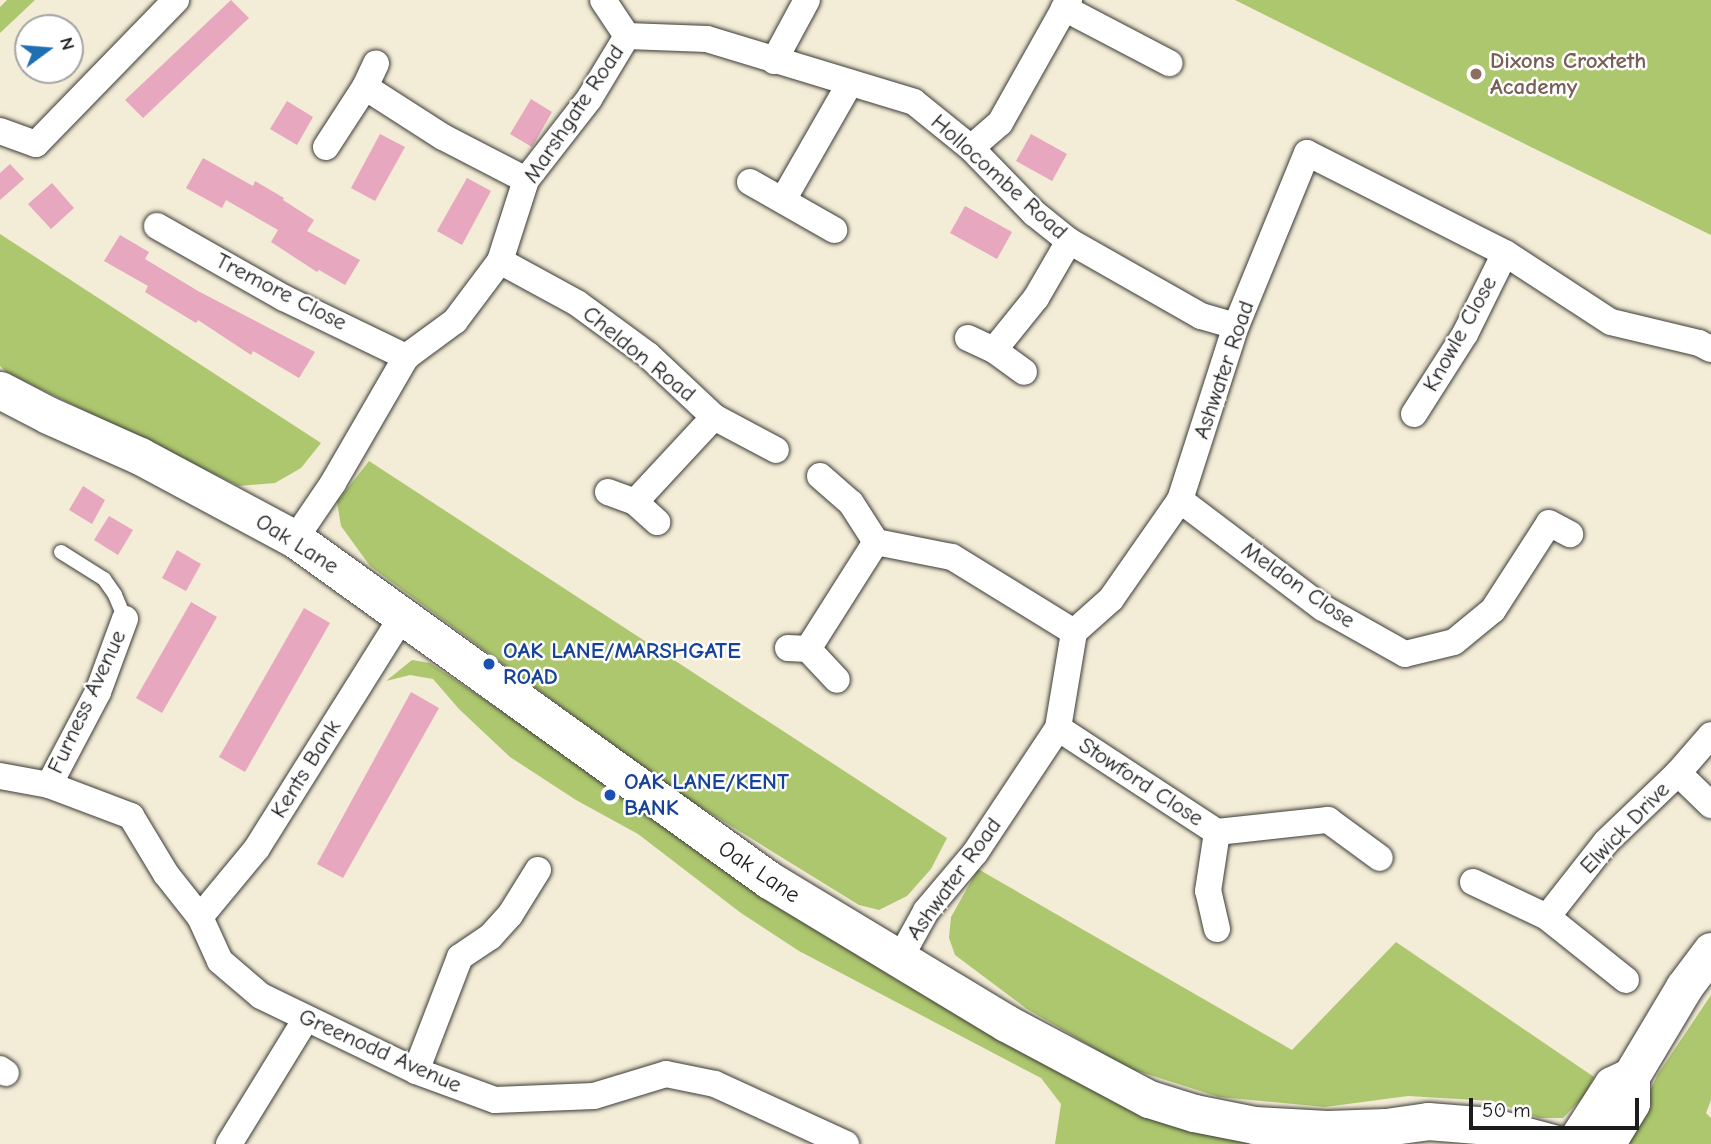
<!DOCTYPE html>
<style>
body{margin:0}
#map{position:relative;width:1711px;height:1144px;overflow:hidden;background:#f3ecd6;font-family:"Comic Neue",sans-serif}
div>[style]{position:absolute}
.green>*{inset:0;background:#adc76e}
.building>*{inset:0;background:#e7a7bf}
.roads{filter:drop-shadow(0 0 2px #3c3b38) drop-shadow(0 0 2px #3c3b38)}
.lane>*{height:14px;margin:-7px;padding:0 7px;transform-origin:7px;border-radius:7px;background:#fff}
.street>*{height:26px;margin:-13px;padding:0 13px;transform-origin:13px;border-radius:13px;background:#fff}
.secondary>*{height:37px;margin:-18.5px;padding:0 18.5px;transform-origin:18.5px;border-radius:18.5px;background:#fff}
.dots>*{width:19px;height:19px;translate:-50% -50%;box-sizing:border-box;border:4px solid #fff;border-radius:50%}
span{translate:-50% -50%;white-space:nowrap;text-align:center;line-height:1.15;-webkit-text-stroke:5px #fff;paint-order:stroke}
.education-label{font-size:23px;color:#785e54;font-weight:700}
.left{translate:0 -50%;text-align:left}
.street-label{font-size:23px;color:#1c1c1c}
.transit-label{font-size:23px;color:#164399;font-weight:700}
.north{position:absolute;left:14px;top:14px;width:70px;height:70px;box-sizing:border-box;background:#fff;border:2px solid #a4a4a4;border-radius:50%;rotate:74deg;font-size:19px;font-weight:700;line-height:28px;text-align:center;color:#1c1c1c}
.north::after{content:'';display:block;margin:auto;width:24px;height:32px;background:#1f6fb2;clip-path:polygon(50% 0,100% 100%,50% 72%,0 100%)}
.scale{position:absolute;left:1469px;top:1098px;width:170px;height:32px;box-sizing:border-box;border:4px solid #1c1c1c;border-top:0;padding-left:9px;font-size:21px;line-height:24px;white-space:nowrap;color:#1c1c1c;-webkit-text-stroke:5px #fff;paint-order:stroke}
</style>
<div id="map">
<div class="green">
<i style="clip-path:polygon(7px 0,35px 0,0 33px,0 7px)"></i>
<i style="clip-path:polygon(1235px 0,1711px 0,1711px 235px,1533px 148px)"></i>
<i style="clip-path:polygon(0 234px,321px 443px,301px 468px,275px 483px,239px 486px,6px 372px,0 366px)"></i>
<i style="clip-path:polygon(369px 461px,947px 838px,931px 869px,907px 896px,879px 910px,859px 905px,684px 797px,370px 566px,341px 526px,337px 502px)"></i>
<i style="clip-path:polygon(412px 660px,430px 663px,543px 739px,706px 858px,897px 980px,1064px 1075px,1138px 1111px,1377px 1144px,1055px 1144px,1061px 1104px,1041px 1078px,799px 951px,741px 913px,638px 834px,576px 800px,510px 757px,459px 709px,433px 679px,410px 675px,386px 681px)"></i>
<i style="clip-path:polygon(978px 869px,1292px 1050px,1396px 942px,1594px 1077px,1584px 1096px,1563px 1118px,1539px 1118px,1493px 1101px,1408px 1096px,1325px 1107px,1219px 1097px,1128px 1068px,1027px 1009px,955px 955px,949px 938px,951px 917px)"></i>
<i style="clip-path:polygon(1711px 995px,1711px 1100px,1706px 1113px,1711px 1118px,1711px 1144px,1624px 1144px,1658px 1074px)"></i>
</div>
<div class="building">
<i style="clip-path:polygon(231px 0,249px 18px,143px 118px,125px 100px)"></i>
<i style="clip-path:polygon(531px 99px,552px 112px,532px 147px,510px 134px)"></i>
<i style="clip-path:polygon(287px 101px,313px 117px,297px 145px,270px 129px)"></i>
<i style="clip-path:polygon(380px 134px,405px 147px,375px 201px,351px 188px)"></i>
<i style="clip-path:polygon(1031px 134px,1067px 154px,1052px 181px,1016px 161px)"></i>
<i style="clip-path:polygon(203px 158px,253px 186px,255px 181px,284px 198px,283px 200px,314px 220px,307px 231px,360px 260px,345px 285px,319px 270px,317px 272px,271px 242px,278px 230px,226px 200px,222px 208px,186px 188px)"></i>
<i style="clip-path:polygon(10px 164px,24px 179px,0 200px,0 173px)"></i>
<i style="clip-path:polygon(467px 178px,491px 191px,462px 245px,437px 231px)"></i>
<i style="clip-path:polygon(52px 183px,74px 208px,51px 229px,28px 204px)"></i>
<i style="clip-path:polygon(965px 206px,1012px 232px,997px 259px,950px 233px)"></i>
<i style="clip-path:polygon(120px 235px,149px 252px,145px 259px,198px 291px,315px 352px,299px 378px,253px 351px,251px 355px,198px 320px,196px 323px,145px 292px,148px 286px,104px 261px)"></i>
<i style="clip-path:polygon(83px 486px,105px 500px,92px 524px,69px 510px)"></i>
<i style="clip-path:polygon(109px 516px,133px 530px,118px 555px,94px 540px)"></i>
<i style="clip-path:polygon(177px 550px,201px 564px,186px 591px,162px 578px)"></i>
<i style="clip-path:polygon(191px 602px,217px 617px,162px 713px,136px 698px)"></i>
<i style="clip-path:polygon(304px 608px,330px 623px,245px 772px,219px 757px)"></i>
<i style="clip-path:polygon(411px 692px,439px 708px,343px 878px,317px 864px)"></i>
</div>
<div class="roads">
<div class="lane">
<i style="left:61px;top:552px;width:51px;rotate:32.1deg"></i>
<i style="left:104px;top:579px;width:19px;rotate:55deg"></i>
<i style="left:115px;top:595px;width:26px;rotate:67deg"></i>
</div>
<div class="street">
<i style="left:1064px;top:8px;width:119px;rotate:27.6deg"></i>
<i style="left:627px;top:36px;width:80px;rotate:2.1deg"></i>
<i style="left:707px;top:39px;width:216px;rotate:16.9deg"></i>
<i style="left:914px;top:102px;width:73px;rotate:38.9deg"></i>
<i style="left:971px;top:148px;width:91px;rotate:45.9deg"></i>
<i style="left:1034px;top:213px;width:45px;rotate:38.7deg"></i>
<i style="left:1069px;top:241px;width:152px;rotate:29.6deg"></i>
<i style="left:1201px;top:316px;width:36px;rotate:16deg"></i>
<i style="left:774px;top:61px;width:69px;rotate:-61.6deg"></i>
<i style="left:365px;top:87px;width:93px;rotate:32.7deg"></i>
<i style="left:443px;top:137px;width:93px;rotate:27.4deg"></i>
<i style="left:0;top:131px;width:38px;rotate:20deg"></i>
<i style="left:36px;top:144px;width:201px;rotate:-45.8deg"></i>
<i style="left:326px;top:147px;width:72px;rotate:-57deg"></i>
<i style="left:365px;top:87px;width:26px;rotate:-65deg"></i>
<i style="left:971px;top:148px;width:38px;rotate:-41deg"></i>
<i style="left:1000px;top:123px;width:141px;rotate:-60.7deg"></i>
<i style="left:750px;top:182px;width:97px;rotate:29.7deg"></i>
<i style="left:783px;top:200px;width:135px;rotate:-60.2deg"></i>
<i style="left:157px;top:226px;width:146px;rotate:29.6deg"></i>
<i style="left:284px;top:298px;width:136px;rotate:25.8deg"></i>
<i style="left:500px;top:261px;width:88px;rotate:28.6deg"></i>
<i style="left:577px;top:303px;width:88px;rotate:36.2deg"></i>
<i style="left:648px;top:355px;width:91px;rotate:43.2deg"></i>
<i style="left:714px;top:417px;width:70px;rotate:28deg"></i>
<i style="left:968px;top:338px;width:29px;rotate:25deg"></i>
<i style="left:994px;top:350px;width:37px;rotate:36deg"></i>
<i style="left:994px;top:350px;width:67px;rotate:-51.1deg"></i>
<i style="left:1036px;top:298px;width:66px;rotate:-59.9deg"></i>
<i style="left:1414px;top:414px;width:95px;rotate:-57.5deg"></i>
<i style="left:1465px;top:334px;width:90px;rotate:-63.7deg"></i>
<i style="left:820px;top:476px;width:41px;rotate:41.1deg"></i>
<i style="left:851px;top:503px;width:46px;rotate:57.3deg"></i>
<i style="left:876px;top:542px;width:77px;rotate:11.2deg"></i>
<i style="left:952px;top:557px;width:143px;rotate:31.6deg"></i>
<i style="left:608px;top:492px;width:29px;rotate:20deg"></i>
<i style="left:635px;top:502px;width:30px;rotate:42deg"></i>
<i style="left:1180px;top:500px;width:179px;rotate:37.1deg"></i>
<i style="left:1323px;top:608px;width:94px;rotate:29.3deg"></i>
<i style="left:1405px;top:654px;width:50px;rotate:-13.8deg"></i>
<i style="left:1454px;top:642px;width:50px;rotate:-39.4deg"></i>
<i style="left:1493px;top:610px;width:103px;rotate:-57.2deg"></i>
<i style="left:1549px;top:523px;width:24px;rotate:28deg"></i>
<i style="left:635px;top:502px;width:116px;rotate:-47.1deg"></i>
<i style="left:295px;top:539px;width:68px;rotate:-55.8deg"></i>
<i style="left:333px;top:483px;width:146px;rotate:-59.9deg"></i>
<i style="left:406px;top:357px;width:61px;rotate:-36.3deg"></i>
<i style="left:455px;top:321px;width:75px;rotate:-53.1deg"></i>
<i style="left:500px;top:261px;width:85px;rotate:-72.2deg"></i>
<i style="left:526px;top:180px;width:103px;rotate:-52.1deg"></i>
<i style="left:589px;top:99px;width:74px;rotate:-58.9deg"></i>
<i style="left:627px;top:36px;width:43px;rotate:-123.7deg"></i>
<i style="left:788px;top:648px;width:20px;rotate:3deg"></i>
<i style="left:808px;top:649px;width:42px;rotate:46.9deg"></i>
<i style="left:808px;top:649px;width:127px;rotate:-57.6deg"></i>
<i style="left:1058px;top:728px;width:190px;rotate:33.2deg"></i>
<i style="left:1217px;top:832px;width:112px;rotate:-6.2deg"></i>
<i style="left:1328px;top:820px;width:64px;rotate:36.2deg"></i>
<i style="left:1678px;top:773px;width:46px;rotate:44.1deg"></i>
<i style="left:0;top:776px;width:50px;rotate:10.4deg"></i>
<i style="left:49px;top:785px;width:88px;rotate:20.7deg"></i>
<i style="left:131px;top:816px;width:68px;rotate:58.9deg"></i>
<i style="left:166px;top:874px;width:55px;rotate:51.7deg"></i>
<i style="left:200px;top:917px;width:48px;rotate:65.6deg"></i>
<i style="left:220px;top:961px;width:54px;rotate:40.5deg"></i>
<i style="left:261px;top:996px;width:172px;rotate:25.8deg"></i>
<i style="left:416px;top:1071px;width:84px;rotate:20.2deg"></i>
<i style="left:495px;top:1100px;width:99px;rotate:-2.3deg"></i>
<i style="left:594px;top:1096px;width:75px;rotate:-17deg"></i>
<i style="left:666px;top:1074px;width:50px;rotate:11.5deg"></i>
<i style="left:715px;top:1084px;width:144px;rotate:24.6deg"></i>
<i style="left:49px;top:785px;width:105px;rotate:-62.2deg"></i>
<i style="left:98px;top:692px;width:78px;rotate:-69.7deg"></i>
<i style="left:1473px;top:882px;width:82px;rotate:25.3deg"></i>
<i style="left:1547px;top:917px;width:101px;rotate:38.6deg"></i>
<i style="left:200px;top:917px;width:89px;rotate:-50.4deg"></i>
<i style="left:257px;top:848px;width:275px;rotate:-57.9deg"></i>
<i style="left:1547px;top:917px;width:95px;rotate:-51.8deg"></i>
<i style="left:1606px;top:842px;width:100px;rotate:-43.8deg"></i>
<i style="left:1678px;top:773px;width:50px;rotate:-49deg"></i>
<i style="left:1217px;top:929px;width:39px;rotate:-103deg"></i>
<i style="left:1208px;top:891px;width:60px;rotate:-81.3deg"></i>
<i style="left:899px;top:960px;width:56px;rotate:-61.1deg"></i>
<i style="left:926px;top:911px;width:76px;rotate:-49.8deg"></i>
<i style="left:975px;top:853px;width:150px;rotate:-56.4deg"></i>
<i style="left:1058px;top:728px;width:97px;rotate:-80.5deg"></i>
<i style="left:1074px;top:632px;width:50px;rotate:-41.7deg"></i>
<i style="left:1111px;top:599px;width:121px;rotate:-55.1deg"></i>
<i style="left:1180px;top:500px;width:183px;rotate:-72.2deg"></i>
<i style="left:1236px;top:326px;width:187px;rotate:-67.7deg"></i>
<i style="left:1307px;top:153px;width:222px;rotate:26.8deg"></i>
<i style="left:1505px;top:253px;width:126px;rotate:33.1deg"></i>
<i style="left:1611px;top:322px;width:90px;rotate:13.4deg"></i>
<i style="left:1699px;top:343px;width:13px;rotate:27deg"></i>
<i style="left:0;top:1069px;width:7px;rotate:34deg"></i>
<i style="left:416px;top:1071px;width:122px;rotate:-68.9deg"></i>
<i style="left:460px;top:957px;width:36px;rotate:-34deg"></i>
<i style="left:490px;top:937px;width:30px;rotate:-48deg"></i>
<i style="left:510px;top:915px;width:53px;rotate:-58.1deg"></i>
<i style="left:229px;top:1144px;width:147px;rotate:-58.4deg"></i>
</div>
<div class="secondary">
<i style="left:0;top:390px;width:54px;rotate:27.5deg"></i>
<i style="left:48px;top:415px;width:101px;rotate:24deg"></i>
<i style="left:140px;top:456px;width:176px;rotate:28.2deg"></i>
<i style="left:295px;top:539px;width:584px;rotate:35.73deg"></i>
<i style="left:769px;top:880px;width:277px;rotate:31.1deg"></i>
<i style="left:1006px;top:1023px;width:162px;rotate:28deg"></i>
<i style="left:1149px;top:1099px;width:47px;rotate:17.3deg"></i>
<i style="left:1194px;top:1113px;width:61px;rotate:11.3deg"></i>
<i style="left:1254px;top:1125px;width:73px;rotate:3.1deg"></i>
<i style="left:1327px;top:1129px;width:59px;rotate:-1.9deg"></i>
<i style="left:1386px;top:1127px;width:42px;rotate:-8.1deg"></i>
<i style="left:1428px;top:1121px;width:62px;rotate:4.6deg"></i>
<i style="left:1490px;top:1126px;width:68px;rotate:15.3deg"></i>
<i style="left:1574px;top:1144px;width:70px;rotate:-57.2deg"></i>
<i style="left:1612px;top:1085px;width:21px;rotate:-25deg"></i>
<i style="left:1606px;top:1144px;width:48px;rotate:-58.6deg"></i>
<i style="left:1631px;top:1103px;width:27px;rotate:-90deg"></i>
<i style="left:1631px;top:1076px;width:104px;rotate:-59.2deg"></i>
<i style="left:1684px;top:987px;width:45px;rotate:-53.1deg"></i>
</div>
</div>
<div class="dots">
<i style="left:1476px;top:74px;background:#8d6e63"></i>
<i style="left:489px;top:664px;background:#1a4fb4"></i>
<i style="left:610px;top:795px;background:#1a4fb4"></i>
</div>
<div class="education-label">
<span class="left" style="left:1490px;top:74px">Dixons Croxteth<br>Academy</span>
</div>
<div class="street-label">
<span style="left:574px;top:114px;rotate:-56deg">Marshgate Road</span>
<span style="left:999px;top:177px;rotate:42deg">Hollocombe Road</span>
<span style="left:281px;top:292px;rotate:27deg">Tremore Close</span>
<span style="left:1460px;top:334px;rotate:-61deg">Knowle Close</span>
<span style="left:639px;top:354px;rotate:39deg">Cheldon Road</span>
<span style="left:1224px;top:370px;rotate:-71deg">Ashwater Road</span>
<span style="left:297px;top:544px;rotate:32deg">Oak Lane</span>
<span style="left:1298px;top:585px;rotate:35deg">Meldon Close</span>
<span style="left:87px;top:702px;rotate:-65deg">Furness Avenue</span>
<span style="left:306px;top:769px;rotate:-58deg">Kents Bank</span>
<span style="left:1141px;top:782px;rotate:33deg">Stowford Close</span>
<span style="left:1625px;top:828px;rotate:-46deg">Elwick Drive</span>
<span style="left:759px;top:872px;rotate:34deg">Oak Lane</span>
<span style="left:954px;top:879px;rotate:-54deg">Ashwater Road</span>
<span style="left:380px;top:1051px;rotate:24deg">Greenodd Avenue</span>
</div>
<div class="transit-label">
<span class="left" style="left:503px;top:664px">OAK LANE/MARSHGATE<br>ROAD</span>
<span class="left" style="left:624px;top:795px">OAK LANE/KENT<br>BANK</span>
</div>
<div class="north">N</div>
<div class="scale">50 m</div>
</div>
